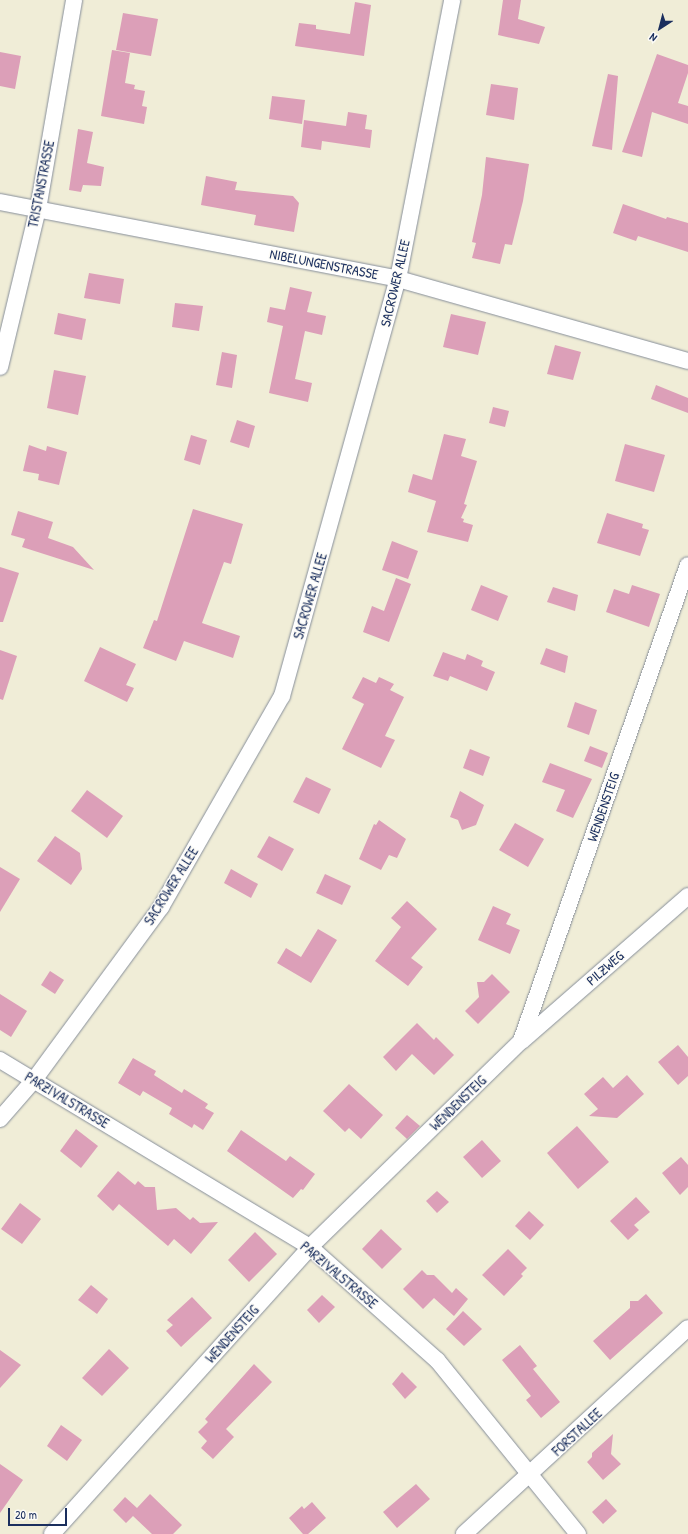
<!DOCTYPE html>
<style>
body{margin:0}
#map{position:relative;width:688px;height:1534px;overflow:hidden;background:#f0edd7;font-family:"Patrick Hand",sans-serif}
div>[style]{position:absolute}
.building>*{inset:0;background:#dc9fb8}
.roads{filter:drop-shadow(0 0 1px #868e9a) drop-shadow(0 0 1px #868e9a)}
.street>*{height:16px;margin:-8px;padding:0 8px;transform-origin:8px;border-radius:8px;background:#fff}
span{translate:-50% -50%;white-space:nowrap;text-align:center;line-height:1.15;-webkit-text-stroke:3px #fdfcf7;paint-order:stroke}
.street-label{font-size:14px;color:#1b2f5e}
.north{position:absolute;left:640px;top:8px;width:40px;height:40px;-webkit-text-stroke:3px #fdfcf7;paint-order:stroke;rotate:216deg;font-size:11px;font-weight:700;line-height:16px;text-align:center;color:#1b2f5e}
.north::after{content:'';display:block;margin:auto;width:14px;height:18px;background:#1b2f5e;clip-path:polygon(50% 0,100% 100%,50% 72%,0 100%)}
.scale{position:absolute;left:8px;top:1508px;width:59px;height:18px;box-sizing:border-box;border:2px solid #1b2f5e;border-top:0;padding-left:5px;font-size:12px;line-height:14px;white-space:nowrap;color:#1b2f5e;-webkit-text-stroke:3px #fdfcf7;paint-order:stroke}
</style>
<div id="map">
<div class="building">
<i style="clip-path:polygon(503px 0,521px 0,518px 19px,545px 27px,539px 44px,498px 35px)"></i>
<i style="clip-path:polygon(355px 2px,371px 5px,364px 56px,295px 46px,299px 23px,316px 25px,316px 29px,350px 34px)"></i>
<i style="clip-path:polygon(123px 13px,158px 19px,151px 56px,116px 50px)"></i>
<i style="clip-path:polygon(112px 50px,130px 53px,125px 83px,135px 85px,134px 89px,145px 91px,142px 106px,147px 107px,144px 124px,101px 116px)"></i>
<i style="clip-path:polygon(0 52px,21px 56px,15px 89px,0 86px)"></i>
<i style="clip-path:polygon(657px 54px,688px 65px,688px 73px,678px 103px,688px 106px,688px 124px,652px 112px,642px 157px,622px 152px)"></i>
<i style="clip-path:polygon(608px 74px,618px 76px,612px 150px,592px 146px)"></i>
<i style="clip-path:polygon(491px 84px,518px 88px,514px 120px,486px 115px)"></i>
<i style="clip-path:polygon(272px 96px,305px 100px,302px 124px,269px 119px)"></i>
<i style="clip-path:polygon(348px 112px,367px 115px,365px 129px,372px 130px,370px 148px,322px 141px,321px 150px,301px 147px,304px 120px,346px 126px)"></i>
<i style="clip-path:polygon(78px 129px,93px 132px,87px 163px,104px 167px,101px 186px,83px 185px,81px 192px,69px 190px)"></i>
<i style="clip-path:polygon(486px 157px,529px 164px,523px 201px,512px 245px,505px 244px,500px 264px,472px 258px,476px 243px,472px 242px,482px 195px)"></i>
<i style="clip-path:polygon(206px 176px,237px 182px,235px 190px,293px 196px,299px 203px,294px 232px,254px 225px,256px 215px,201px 205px)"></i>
<i style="clip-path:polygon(623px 204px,666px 219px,667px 217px,688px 223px,688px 252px,638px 236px,636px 241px,613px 233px)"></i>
<i style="clip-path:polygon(89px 273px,124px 279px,120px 304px,84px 298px)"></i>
<i style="clip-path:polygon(290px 287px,312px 292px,307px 312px,326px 316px,322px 335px,305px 331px,295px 379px,312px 383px,308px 402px,269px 393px,283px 326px,267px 322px,270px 307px,285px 310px)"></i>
<i style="clip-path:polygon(175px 303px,203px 306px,199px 331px,172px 327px)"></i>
<i style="clip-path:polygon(58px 313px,86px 319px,82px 340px,54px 334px)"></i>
<i style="clip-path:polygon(451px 314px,486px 322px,478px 355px,443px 347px)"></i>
<i style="clip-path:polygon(555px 345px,581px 352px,573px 380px,547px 374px)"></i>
<i style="clip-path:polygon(222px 352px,237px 355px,232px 388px,216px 385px)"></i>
<i style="clip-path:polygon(54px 370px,86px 376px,78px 415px,47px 408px)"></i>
<i style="clip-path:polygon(656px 385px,688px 398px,688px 413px,651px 399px)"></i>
<i style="clip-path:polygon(493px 407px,509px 411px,505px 427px,489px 423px)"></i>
<i style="clip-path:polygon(237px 420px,255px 426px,249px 448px,230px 442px)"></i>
<i style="clip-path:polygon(444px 434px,466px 439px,461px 456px,477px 461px,464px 504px,467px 505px,461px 518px,464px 519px,463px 522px,473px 525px,468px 542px,427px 532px,436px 501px,408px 492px,413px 474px,432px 480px)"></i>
<i style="clip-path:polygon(191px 435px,207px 440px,200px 465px,184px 460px)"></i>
<i style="clip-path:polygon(625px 444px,665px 455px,654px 492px,615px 481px)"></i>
<i style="clip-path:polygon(29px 445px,46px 451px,47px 446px,67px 452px,59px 485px,38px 480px,39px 474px,23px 471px)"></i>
<i style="clip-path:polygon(193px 509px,243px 524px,231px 564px,224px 562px,202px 623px,240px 636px,233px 658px,184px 641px,176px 661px,143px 648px,154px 620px,157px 621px)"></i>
<i style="clip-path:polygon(18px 511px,53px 522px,48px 538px,73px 547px,94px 570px,22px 547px,25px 539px,11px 535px)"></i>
<i style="clip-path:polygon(607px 513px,643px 524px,642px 528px,649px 530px,640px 556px,597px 543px)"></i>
<i style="clip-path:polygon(392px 541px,418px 551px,408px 579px,382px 570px)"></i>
<i style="clip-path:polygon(0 567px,19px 573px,3px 622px,0 622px)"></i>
<i style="clip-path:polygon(396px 578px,411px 584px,389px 642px,363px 632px,372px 606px,384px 611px)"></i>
<i style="clip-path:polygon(481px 585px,508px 596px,498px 621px,471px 610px)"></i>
<i style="clip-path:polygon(632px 585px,660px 594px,649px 627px,606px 612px,614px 589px,629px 594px)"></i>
<i style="clip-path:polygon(553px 587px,578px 595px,575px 611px,547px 602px)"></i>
<i style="clip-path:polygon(100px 647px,136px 664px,126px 685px,134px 688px,127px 702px,84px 681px)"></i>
<i style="clip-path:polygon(546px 648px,568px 656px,565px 673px,540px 664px)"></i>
<i style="clip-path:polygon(0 650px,17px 656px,3px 700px,0 699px)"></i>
<i style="clip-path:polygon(443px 652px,465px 660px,467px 654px,483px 661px,481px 666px,495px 672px,487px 691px,450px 676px,448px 681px,433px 676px)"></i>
<i style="clip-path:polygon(363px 677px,376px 683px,379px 677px,394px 684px,390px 690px,404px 697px,385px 736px,395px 740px,381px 768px,342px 749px,364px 704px,352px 698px)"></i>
<i style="clip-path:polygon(575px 702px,597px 710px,589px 735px,567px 727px)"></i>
<i style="clip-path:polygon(590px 746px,608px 753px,602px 768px,584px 761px)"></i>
<i style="clip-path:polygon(470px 749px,490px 757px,483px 776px,463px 768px)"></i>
<i style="clip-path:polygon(550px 763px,592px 779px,573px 818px,556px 811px,565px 790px,542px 782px)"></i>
<i style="clip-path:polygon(306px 777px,331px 789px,319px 814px,293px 802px)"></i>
<i style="clip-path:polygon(87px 790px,123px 816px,107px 838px,71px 811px)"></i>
<i style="clip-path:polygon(460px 791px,484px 805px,476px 825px,462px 830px,458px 820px,450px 817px)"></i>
<i style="clip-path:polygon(379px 820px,406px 839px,397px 858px,389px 855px,381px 870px,359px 859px,374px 824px,376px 825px)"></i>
<i style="clip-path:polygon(515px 823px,544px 839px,528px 867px,499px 850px)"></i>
<i style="clip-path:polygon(55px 836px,80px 853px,82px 869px,71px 885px,37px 861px)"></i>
<i style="clip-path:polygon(269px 836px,294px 849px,282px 871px,257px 857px)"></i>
<i style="clip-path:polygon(0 867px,20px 879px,0 912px)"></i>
<i style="clip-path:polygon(231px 869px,258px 884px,251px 898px,224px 883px)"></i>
<i style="clip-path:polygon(325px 874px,351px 886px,342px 905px,316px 893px)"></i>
<i style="clip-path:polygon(407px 901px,437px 929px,411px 958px,423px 967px,408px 986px,375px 961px,401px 927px,391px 918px)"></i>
<i style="clip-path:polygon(493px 906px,511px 914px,506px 924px,520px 930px,510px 954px,478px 940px)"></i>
<i style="clip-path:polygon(318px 929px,337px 940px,311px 983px,277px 963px,286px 948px,301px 957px)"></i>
<i style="clip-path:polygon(50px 971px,64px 980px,55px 994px,41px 985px)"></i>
<i style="clip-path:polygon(492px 974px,510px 992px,478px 1024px,465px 1011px,479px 997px,477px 982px,484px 982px)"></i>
<i style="clip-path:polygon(0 994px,27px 1011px,11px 1037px,0 1030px)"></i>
<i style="clip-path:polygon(417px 1023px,434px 1040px,436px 1037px,454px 1055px,434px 1075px,412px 1054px,396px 1071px,383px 1057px)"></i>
<i style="clip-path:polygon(678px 1045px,688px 1057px,688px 1076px,678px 1085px,658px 1062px)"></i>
<i style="clip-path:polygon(133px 1058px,156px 1071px,154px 1075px,182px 1093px,184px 1089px,208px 1104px,205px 1108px,214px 1113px,203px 1130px,194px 1124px,192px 1128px,169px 1114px,172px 1108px,143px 1091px,140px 1096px,118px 1083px)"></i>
<i style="clip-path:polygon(627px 1075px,644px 1094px,617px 1118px,589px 1116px,598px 1109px,584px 1094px,603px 1077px,613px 1088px)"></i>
<i style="clip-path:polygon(349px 1084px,383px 1115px,361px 1139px,349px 1128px,345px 1132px,323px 1111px)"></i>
<i style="clip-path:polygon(407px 1115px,420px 1126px,407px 1139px,395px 1128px)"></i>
<i style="clip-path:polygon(577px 1126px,609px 1162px,578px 1189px,547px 1153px)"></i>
<i style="clip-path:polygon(76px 1129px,98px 1146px,81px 1168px,60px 1151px)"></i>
<i style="clip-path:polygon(241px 1130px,286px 1161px,290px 1156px,315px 1174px,303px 1190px,301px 1189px,293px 1198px,227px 1151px)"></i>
<i style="clip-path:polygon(482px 1140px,501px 1161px,482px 1178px,463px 1157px)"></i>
<i style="clip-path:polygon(681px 1157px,688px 1165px,688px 1187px,680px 1195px,662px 1173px)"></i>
<i style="clip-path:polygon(118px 1171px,135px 1185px,138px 1181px,145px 1187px,155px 1187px,157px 1210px,176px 1208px,190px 1220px,193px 1217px,200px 1223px,218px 1222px,191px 1254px,174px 1239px,168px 1246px,119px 1204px,113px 1211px,97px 1196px)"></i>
<i style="clip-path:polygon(437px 1191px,449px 1202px,437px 1213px,426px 1201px)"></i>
<i style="clip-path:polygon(636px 1197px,650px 1212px,634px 1225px,639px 1230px,628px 1240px,610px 1221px)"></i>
<i style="clip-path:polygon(20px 1203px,41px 1219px,22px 1244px,1px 1229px)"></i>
<i style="clip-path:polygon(529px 1211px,544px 1225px,530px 1240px,515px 1226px)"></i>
<i style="clip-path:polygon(381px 1229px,402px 1249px,382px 1269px,362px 1249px)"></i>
<i style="clip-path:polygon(255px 1232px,277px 1254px,249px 1282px,228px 1260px)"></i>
<i style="clip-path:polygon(508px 1249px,527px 1268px,521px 1274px,523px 1276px,504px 1296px,482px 1275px)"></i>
<i style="clip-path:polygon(422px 1270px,427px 1275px,434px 1275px,452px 1293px,456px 1288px,468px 1299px,454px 1316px,434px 1298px,423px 1309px,403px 1289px)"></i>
<i style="clip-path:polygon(91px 1285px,108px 1299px,97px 1314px,78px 1300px)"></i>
<i style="clip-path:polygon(646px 1294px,663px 1313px,610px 1360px,593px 1341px,630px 1308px,630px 1301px,638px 1301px)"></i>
<i style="clip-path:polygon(322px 1295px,335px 1307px,319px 1323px,307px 1310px)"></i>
<i style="clip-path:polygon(192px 1297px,212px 1318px,181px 1347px,166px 1331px,173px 1325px,167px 1320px)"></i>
<i style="clip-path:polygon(463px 1311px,482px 1329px,464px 1346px,446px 1329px)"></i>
<i style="clip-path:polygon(520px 1345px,537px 1366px,533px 1369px,560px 1402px,541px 1418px,526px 1400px,531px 1396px,502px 1360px)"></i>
<i style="clip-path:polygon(109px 1349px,129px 1368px,102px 1396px,82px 1378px)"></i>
<i style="clip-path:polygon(0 1350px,21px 1365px,0 1388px)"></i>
<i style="clip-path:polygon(254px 1364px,272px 1382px,226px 1429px,234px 1437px,213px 1459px,201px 1448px,207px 1441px,198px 1432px,208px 1422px,205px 1419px)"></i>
<i style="clip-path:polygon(402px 1372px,417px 1387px,405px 1399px,392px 1384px)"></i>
<i style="clip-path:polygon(61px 1425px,82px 1440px,67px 1461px,47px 1446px)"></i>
<i style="clip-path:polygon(613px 1434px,611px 1454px,621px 1464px,603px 1480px,587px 1462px,592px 1457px,592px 1453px)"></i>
<i style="clip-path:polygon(0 1464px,23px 1480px,0 1513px)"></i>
<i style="clip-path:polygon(416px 1484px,430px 1499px,397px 1528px,383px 1512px)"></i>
<i style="clip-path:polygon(150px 1494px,182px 1525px,173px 1534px,152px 1534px,133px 1516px,126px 1523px,113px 1510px,125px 1497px,137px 1508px)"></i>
<i style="clip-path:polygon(606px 1499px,617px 1511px,603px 1524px,592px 1512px)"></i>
<i style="clip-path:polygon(312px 1502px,326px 1518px,308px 1534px,303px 1534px,289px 1518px,302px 1506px,304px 1509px)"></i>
</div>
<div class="roads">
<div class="street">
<i style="left:0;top:202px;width:405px;rotate:10.9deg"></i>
<i style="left:398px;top:279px;width:301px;rotate:15.8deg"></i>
<i style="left:0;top:367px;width:163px;rotate:-76.5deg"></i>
<i style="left:38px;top:209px;width:212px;rotate:-80.2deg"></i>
<i style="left:523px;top:1040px;width:219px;rotate:-41.1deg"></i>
<i style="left:0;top:1060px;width:362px;rotate:31.1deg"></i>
<i style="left:310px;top:1247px;width:170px;rotate:41.7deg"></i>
<i style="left:437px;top:1360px;width:224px;rotate:51deg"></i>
<i style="left:0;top:1119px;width:52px;rotate:-48.9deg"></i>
<i style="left:34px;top:1080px;width:215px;rotate:-53.7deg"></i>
<i style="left:161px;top:907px;width:243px;rotate:-60.2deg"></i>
<i style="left:282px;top:696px;width:433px;rotate:-74.5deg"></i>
<i style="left:398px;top:279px;width:284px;rotate:-79deg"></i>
<i style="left:52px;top:1534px;width:386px;rotate:-48deg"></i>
<i style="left:310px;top:1247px;width:295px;rotate:-44.3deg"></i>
<i style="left:521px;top:1041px;width:504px;rotate:-70.67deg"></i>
<i style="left:464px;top:1534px;width:304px;rotate:-42.6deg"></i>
</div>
</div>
<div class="street-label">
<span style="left:41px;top:184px;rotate:-79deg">TRISTANSTRASSE</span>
<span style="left:324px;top:264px;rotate:11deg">NIBELUNGENSTRASSE</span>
<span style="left:395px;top:283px;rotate:-77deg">SACROWER ALLEE</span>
<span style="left:310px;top:596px;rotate:-74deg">SACROWER ALLEE</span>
<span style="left:603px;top:807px;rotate:-71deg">WENDENSTEIG</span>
<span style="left:171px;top:886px;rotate:-58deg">SACROWER ALLEE</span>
<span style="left:605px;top:968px;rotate:-41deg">PILZWEG</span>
<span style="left:67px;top:1100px;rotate:31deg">PARZIVALSTRASSE</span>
<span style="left:458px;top:1103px;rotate:-44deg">WENDENSTEIG</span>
<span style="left:339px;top:1275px;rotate:40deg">PARZIVALSTRASSE</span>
<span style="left:232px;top:1334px;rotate:-48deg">WENDENSTEIG</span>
<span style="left:577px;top:1432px;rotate:-43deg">FORSTALLEE</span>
</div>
<div class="north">N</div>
<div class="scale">20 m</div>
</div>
